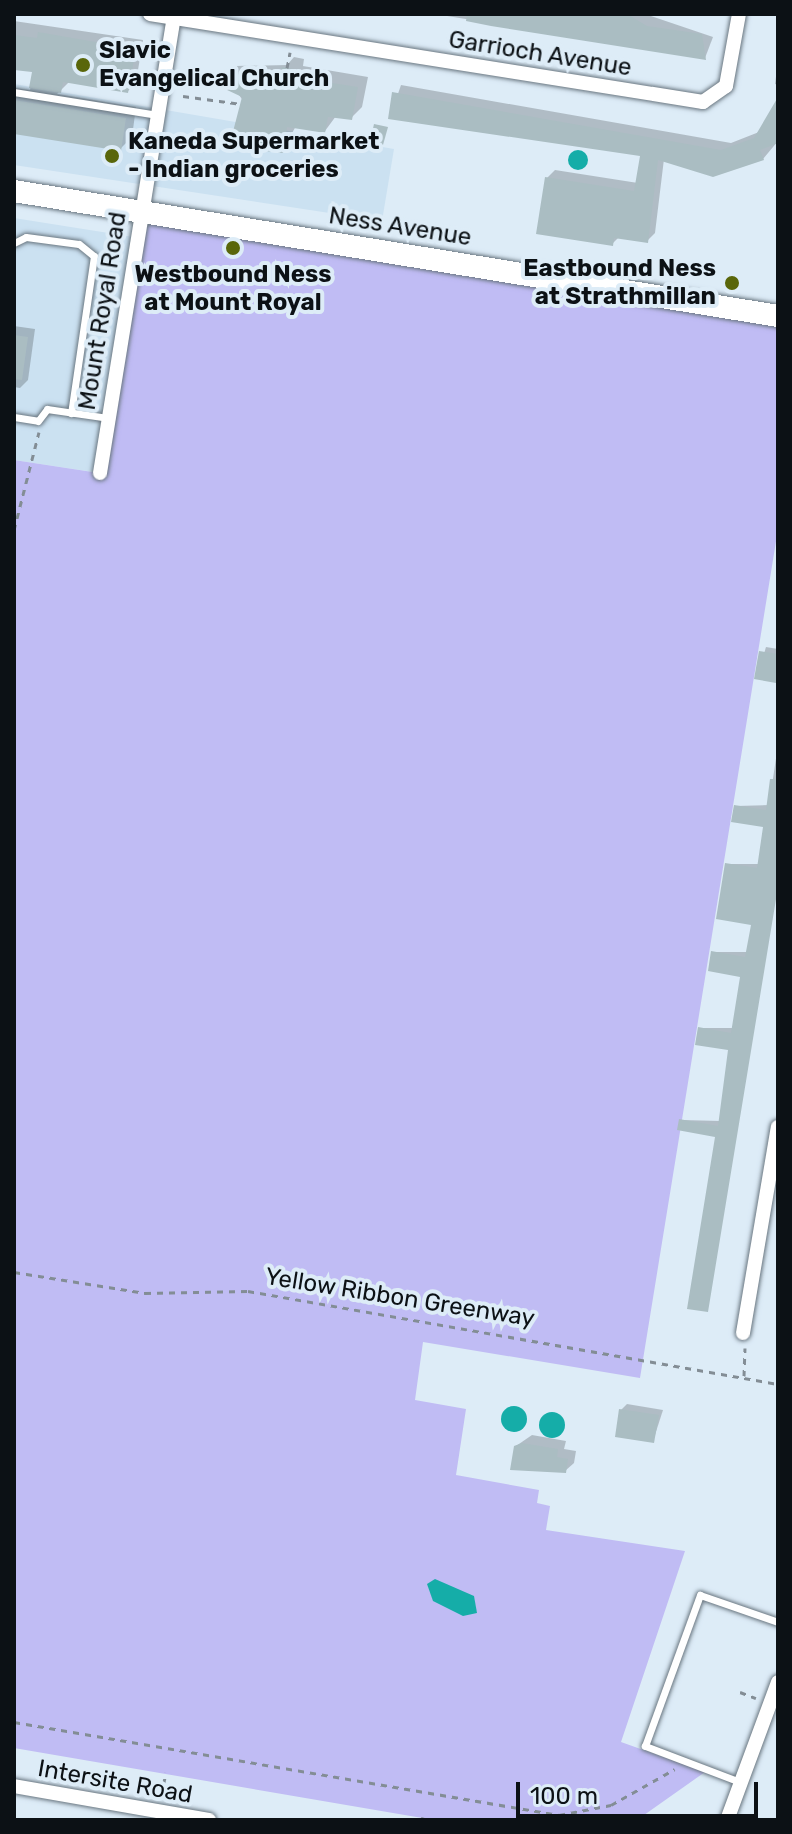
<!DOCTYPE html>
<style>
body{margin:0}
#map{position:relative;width:792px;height:1834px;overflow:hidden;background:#ddecf7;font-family:Rubik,sans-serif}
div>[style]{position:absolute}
.built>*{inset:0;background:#cbe1f1}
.green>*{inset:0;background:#c0bcf4}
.water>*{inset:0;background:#15ada8}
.round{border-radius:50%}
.shadow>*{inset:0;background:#0003}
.building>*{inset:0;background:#aabdc2}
.path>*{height:3px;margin-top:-1.5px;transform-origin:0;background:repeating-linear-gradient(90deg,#838d95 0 6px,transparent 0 12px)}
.roads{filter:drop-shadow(0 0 2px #697680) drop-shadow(0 0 2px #697680)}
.service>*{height:7px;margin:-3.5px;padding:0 3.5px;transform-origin:3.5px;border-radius:3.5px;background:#fff}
.minor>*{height:14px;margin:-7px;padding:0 7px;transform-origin:7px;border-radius:7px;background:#fff}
.secondary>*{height:22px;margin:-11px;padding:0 11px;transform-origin:11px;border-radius:11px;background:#fff}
.dots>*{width:22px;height:22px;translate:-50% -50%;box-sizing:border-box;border:4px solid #ddecf7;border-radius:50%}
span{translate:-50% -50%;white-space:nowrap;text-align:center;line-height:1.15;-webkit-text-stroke:8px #ddecf7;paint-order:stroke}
.poi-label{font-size:24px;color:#0c1115;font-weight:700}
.left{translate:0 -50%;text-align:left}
.right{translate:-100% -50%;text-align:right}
.street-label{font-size:24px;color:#0c1115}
.frame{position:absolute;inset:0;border:16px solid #0c1115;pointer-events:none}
.scale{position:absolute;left:516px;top:1782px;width:242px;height:36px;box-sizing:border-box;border:4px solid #0c1115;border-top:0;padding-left:10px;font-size:24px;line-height:28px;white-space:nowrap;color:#0c1115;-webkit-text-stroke:6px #ddecf7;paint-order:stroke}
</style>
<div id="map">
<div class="built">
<i style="clip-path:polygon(14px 84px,394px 149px,382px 221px,14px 165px)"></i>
<i style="clip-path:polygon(14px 218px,140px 238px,100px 473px,14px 460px)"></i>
</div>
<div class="green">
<i style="clip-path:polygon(141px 212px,778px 317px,778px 529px,640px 1378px,423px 1342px,415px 1400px,466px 1409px,456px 1475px,539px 1490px,537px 1503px,550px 1506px,546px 1530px,685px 1551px,621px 1742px,705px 1772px,637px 1820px,434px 1820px,14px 1748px,14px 460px,99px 473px)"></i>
</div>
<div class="water">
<i class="round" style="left:568px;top:150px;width:20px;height:20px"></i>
<i class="round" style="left:501px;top:1406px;width:26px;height:26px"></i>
<i class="round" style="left:539px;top:1412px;width:26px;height:26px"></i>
<i style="clip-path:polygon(435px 1579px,474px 1596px,477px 1613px,463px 1616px,433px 1601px,427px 1584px)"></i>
</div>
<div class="shadow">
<i style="clip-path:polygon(435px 14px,645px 14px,713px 37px,705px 58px)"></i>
<i style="clip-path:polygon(14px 21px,143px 40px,136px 82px,128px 91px,70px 81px,57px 94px,136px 107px,132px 137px,120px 149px,14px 132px,14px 88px,30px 90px,34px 70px,14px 68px)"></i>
<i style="clip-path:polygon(294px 57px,304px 59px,303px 66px,368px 77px,362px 107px,351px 118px,336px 116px,325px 131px,296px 126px,282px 151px,225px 77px,236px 66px,287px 65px)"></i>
<i style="clip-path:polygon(778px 62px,778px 85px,775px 84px)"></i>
<i style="clip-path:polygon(401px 85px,731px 143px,759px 132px,778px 102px,778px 141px,763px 159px,664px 159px,655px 233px,647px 241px,619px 237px,612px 244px,547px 178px,555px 170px,638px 183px,642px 155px,390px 117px)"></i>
<i style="clip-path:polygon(14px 326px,35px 329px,28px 380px,20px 388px,14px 387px)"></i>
<i style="clip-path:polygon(766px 647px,778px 649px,778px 681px,757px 677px)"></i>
<i style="clip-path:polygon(778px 745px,778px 880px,707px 1310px,718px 1136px,681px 1120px,721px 1121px,730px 1049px,700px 1028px,734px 1028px,742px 975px,713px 952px,748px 952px,753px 923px,727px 864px,759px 864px,765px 825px,736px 806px,769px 805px)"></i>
<i style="clip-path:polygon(627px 1404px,663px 1410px,653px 1441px,621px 1410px)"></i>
<i style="clip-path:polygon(532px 1435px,566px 1441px,564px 1449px,576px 1451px,574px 1463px,565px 1471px,516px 1446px)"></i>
</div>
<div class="building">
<i style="clip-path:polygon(467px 14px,627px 14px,647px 26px,702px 34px,706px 60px,491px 26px,466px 21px)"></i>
<i style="clip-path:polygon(38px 32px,136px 49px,128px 93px,63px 82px,61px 93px,29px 88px,32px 72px,14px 70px,14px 35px,37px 38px)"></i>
<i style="clip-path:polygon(282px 67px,294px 69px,293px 77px,358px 87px,352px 120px,328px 117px,325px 133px,287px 127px,283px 153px,229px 147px,242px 97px,225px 89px,223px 76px,280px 75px)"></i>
<i style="clip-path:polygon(392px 92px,721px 150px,754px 138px,778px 97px,778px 143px,760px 150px,764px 160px,713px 177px,658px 160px,648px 243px,614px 238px,613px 246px,536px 234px,545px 177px,634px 191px,640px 156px,388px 119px)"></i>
<i style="clip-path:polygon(14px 100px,126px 118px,121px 151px,14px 134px)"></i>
<i style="clip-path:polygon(374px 124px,388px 127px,383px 145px,370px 142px)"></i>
<i style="clip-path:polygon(14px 335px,28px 337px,22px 380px,14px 379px)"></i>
<i style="clip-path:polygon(759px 651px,778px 654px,776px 683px,754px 679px)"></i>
<i style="clip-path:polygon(770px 779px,778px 779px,778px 887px,708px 1312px,687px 1309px,715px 1137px,677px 1130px,679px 1119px,718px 1126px,728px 1050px,695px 1045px,698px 1027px,731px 1033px,740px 977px,708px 971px,711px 951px,745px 957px,751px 925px,716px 919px,725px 863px,757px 868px,763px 827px,731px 822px,734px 805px,766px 810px)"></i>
<i style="clip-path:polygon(619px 1409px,659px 1415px,654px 1443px,615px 1437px)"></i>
<i style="clip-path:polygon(522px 1443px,558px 1449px,557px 1457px,568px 1459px,566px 1473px,510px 1470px,514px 1446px)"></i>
</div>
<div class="path">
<i style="left:287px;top:68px;width:16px;rotate:-79deg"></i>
<i style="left:183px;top:96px;width:59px;rotate:7.9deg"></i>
<i style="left:14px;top:530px;width:101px;rotate:-75.7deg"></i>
<i style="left:14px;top:1272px;width:133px;rotate:9.1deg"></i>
<i style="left:145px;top:1293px;width:103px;rotate:-1.1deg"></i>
<i style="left:248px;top:1291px;width:538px;rotate:9.95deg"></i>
<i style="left:744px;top:1376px;width:28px;rotate:-88deg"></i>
<i style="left:740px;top:1692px;width:17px;rotate:21deg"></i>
<i style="left:14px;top:1722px;width:553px;rotate:9.68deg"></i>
<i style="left:559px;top:1815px;width:53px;rotate:-10.9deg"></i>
<i style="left:611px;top:1805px;width:73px;rotate:-29.4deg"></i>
<i style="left:161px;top:1796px;width:24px;rotate:-78deg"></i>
<i style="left:421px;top:1818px;width:7px;rotate:16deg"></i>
</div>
<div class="roads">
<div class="service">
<i style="left:14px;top:92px;width:145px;rotate:9.1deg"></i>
<i style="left:14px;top:243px;width:13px;rotate:-27deg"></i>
<i style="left:26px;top:237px;width:53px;rotate:7.5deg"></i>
<i style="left:79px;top:244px;width:19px;rotate:39deg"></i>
<i style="left:94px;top:256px;width:159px;rotate:98.3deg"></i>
<i style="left:14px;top:417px;width:24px;rotate:9deg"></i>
<i style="left:38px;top:421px;width:15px;rotate:-53deg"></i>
<i style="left:47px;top:409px;width:63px;rotate:8.3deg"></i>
<i style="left:740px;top:1782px;width:102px;rotate:-159.2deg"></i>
<i style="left:645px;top:1746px;width:161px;rotate:-70deg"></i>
<i style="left:700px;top:1595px;width:83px;rotate:19.1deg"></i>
</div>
<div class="minor">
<i style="left:150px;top:14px;width:560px;rotate:9.04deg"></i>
<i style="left:703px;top:102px;width:28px;rotate:-35deg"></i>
<i style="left:726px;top:86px;width:73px;rotate:-79.8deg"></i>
<i style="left:100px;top:473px;width:465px;rotate:-80.8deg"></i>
<i style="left:743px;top:1333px;width:209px;rotate:-80.4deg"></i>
<i style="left:14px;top:1786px;width:198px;rotate:9.9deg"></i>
<i style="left:727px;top:1820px;width:147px;rotate:-69.7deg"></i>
</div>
<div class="secondary">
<i style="left:14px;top:191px;width:774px;rotate:9.29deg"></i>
</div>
</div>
<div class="dots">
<i style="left:83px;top:65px;background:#59660a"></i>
<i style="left:112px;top:156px;background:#59660a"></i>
<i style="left:233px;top:248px;background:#59660a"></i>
<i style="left:732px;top:283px;background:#59660a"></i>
</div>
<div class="poi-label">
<span class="left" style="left:99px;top:65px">Slavic<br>Evangelical Church</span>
<span class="left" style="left:128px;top:156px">Kaneda Supermarket<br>- Indian groceries</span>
<span class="right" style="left:716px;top:283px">Eastbound Ness<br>at Strathmillan</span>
<span style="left:233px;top:289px">Westbound Ness<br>at Mount Royal</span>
</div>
<div class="street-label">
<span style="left:540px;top:54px;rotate:9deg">Garrioch Avenue</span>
<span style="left:400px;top:227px;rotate:9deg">Ness Avenue</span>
<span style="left:103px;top:311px;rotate:-81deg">Mount Royal Road</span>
<span style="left:400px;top:1298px;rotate:9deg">Yellow Ribbon Greenway</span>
<span style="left:115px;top:1782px;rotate:10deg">Intersite Road</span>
</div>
<div class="frame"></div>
<div class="scale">100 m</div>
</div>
